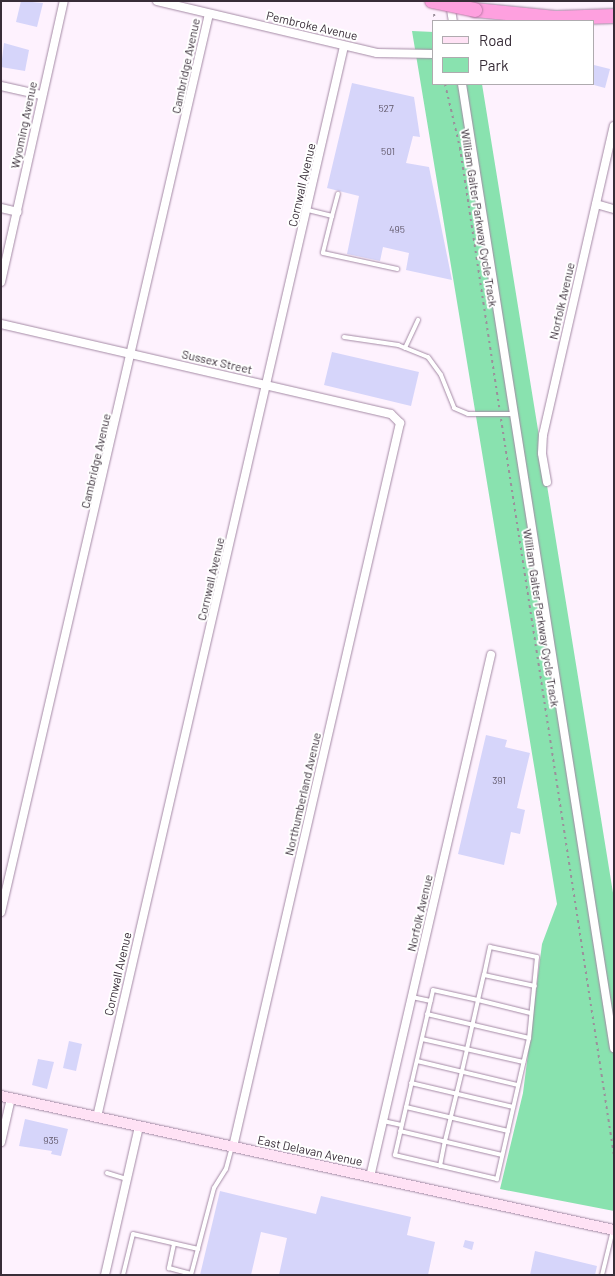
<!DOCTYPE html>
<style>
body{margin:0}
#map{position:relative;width:615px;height:1276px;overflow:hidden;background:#fef2fe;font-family:Barlow,sans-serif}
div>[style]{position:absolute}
.green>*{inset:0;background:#89e2af}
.building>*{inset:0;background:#d6d5fa}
.path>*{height:2px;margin-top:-1px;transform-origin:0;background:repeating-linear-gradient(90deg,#9b909b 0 2.5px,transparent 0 6.5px)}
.roads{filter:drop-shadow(0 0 1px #a48aa5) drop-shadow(0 0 1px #a48aa5)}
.lane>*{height:4px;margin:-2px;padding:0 2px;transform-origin:2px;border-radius:2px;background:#fff}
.street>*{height:8px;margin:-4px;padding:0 4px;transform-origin:4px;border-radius:4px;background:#fff}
.secondary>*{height:10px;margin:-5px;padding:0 5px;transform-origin:5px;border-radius:5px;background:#ffe2f5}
.highway>*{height:14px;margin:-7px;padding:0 7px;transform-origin:7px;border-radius:7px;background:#fea0df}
.bridges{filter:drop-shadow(0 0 1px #b978a5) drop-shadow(0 0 1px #b978a5)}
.highway-bridge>*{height:14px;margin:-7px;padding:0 7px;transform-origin:7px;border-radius:7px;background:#fea0df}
span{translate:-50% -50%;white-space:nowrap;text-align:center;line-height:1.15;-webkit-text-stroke:4px #fff;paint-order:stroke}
.number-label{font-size:10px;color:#605768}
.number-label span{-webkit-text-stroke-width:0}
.street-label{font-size:12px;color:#382d38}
.frame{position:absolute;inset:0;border:2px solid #382d38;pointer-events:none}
.legend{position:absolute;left:432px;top:20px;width:162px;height:65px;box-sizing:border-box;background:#fff;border:1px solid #afabaf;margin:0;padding:6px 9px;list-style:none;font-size:15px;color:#382d38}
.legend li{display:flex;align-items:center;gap:10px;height:25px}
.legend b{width:25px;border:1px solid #afabaf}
</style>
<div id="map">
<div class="green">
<i style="clip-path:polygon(412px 31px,434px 32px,434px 84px,482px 84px,614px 899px,614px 1211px,500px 1189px,523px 1093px,542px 944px,557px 904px)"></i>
</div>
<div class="building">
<i style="clip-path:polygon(21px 1px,43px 3px,37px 27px,16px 22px)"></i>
<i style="clip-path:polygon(4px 43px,29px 50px,25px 71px,1px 67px)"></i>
<i style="clip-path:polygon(594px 65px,610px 69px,605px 88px,594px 85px)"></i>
<i style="clip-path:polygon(352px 83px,414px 97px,420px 137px,413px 136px,406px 163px,429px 167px,452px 280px,406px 270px,409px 253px,383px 247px,380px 261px,347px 254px,359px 196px,327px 188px)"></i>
<i style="clip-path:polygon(332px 352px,419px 372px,411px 406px,324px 385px)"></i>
<i style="clip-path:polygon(486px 735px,507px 740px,505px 747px,530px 753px,517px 808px,525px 810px,520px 834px,511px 832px,504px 865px,458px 854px)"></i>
<i style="clip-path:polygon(69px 1041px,82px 1044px,76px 1071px,63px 1068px)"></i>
<i style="clip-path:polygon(38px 1059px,54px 1062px,47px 1089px,32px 1085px)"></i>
<i style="clip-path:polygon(25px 1119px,68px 1129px,61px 1156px,51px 1154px,52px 1151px,19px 1146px)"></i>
<i style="clip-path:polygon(220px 1191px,316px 1214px,321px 1196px,411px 1217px,407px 1235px,435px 1242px,428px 1275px,279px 1275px,287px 1238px,261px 1232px,251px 1275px,200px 1275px)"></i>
<i style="clip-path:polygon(465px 1240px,474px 1242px,472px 1250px,463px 1247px)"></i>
<i style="clip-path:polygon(535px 1251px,597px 1266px,595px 1275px,530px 1275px)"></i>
</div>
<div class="path">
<i style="left:434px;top:14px;width:7px;rotate:82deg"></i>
<i style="left:445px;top:84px;width:66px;rotate:76.8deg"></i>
<i style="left:460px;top:148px;width:262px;rotate:81.4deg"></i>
<i style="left:501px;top:419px;width:746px;rotate:81.28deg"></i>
</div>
<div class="roads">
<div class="lane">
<i style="left:308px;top:210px;width:25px;rotate:14deg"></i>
<i style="left:332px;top:216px;width:23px;rotate:-75deg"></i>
<i style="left:332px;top:216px;width:38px;rotate:104deg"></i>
<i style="left:323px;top:253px;width:76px;rotate:12.2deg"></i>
<i style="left:344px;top:337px;width:55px;rotate:8.4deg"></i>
<i style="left:398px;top:345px;width:32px;rotate:22deg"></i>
<i style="left:428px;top:357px;width:22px;rotate:54deg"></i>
<i style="left:441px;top:375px;width:35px;rotate:68deg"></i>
<i style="left:454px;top:408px;width:15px;rotate:23deg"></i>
<i style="left:468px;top:414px;width:47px"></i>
<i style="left:405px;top:348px;width:31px;rotate:-65deg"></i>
<i style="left:484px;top:975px;width:52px;rotate:12.2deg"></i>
<i style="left:412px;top:997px;width:19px;rotate:12deg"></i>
<i style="left:427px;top:1014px;width:105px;rotate:13.2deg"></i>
<i style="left:422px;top:1039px;width:104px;rotate:12.8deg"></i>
<i style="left:417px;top:1061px;width:104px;rotate:13.4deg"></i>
<i style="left:411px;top:1083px;width:105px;rotate:13.2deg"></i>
<i style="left:406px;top:1107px;width:105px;rotate:13.2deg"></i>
<i style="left:383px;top:1121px;width:19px;rotate:12deg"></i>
<i style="left:400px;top:1131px;width:105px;rotate:13.2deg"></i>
<i style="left:440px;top:1166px;width:25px;rotate:-79deg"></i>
<i style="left:445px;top:1141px;width:72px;rotate:-76.3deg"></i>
<i style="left:462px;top:1071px;width:23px;rotate:-77deg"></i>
<i style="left:467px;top:1049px;width:50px;rotate:-77.3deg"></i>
<i style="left:478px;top:1000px;width:26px;rotate:-77deg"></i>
<i style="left:484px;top:975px;width:29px;rotate:-78deg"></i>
<i style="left:490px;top:947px;width:48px;rotate:12deg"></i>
<i style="left:537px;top:957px;width:81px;rotate:95.6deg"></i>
<i style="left:529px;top:1038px;width:145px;rotate:102.8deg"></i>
<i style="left:497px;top:1179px;width:105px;rotate:-166.8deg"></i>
<i style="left:395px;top:1155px;width:169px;rotate:-77deg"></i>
<i style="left:433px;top:990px;width:46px;rotate:12.5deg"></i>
<i style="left:478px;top:1000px;width:54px;rotate:14deg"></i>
<i style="left:107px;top:1173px;width:21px;rotate:17deg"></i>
<i style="left:174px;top:1244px;width:25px;rotate:102deg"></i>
<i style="left:169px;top:1268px;width:23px;rotate:15deg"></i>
<i style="left:123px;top:1275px;width:42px;rotate:-76.3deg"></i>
<i style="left:133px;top:1234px;width:67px;rotate:13deg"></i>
<i style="left:191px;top:1275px;width:90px;rotate:-75.2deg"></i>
<i style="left:214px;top:1188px;width:22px;rotate:-58deg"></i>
<i style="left:226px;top:1169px;width:23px;rotate:-75deg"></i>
<i style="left:602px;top:1275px;width:46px;rotate:-76.3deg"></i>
</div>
<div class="street">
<i style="left:157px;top:1px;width:226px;rotate:13.3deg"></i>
<i style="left:377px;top:53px;width:57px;rotate:1deg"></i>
<i style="left:450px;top:3px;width:18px;rotate:81deg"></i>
<i style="left:462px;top:84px;width:976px;rotate:81.04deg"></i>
<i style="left:1px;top:86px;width:41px;rotate:12.7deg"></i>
<i style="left:596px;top:204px;width:19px;rotate:16deg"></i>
<i style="left:1px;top:208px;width:17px;rotate:13deg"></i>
<i style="left:1px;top:282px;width:288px;rotate:-77.4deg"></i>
<i style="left:1px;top:324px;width:400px;rotate:13deg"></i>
<i style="left:391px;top:414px;width:13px;rotate:45deg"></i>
<i style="left:400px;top:423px;width:743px;rotate:102.99deg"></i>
<i style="left:547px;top:482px;width:29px;rotate:-100deg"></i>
<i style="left:542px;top:453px;width:18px;rotate:-87deg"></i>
<i style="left:543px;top:435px;width:317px;rotate:-77.1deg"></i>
<i style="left:1px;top:912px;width:922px;rotate:-76.96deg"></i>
<i style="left:97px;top:1117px;width:1099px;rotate:-77.01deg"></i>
<i style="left:1px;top:1142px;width:45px;rotate:-77.2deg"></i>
<i style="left:370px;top:1177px;width:536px;rotate:-76.95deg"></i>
<i style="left:105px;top:1275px;width:153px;rotate:-77.1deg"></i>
</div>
<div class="secondary">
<i style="left:1px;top:1096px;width:627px;rotate:12.33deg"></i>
</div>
<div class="highway">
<i style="left:475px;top:10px;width:81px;rotate:5.6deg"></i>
<i style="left:556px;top:18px;width:58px;rotate:-2deg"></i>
</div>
</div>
<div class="bridges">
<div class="highway-bridge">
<i style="left:432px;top:1px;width:44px;rotate:11.8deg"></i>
</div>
</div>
<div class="number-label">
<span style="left:386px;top:109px">527</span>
<span style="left:388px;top:152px">501</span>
<span style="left:397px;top:230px">495</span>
<span style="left:499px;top:781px">391</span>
<span style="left:51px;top:1141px">935</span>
</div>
<div class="street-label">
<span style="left:312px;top:26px;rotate:13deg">Pembroke Avenue</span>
<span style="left:186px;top:66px;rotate:-78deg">Cambridge Avenue</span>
<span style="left:24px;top:125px;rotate:-78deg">Wyoming Avenue</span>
<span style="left:302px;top:185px;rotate:-77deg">Cornwall Avenue</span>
<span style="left:479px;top:218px;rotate:81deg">William Gaiter Parkway Cycle Track</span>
<span style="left:562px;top:301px;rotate:-77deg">Norfolk Avenue</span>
<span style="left:217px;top:362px;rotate:13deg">Sussex Street</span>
<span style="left:96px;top:461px;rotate:-77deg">Cambridge Avenue</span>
<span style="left:211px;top:579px;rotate:-77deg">Cornwall Avenue</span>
<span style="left:541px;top:618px;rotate:81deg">William Gaiter Parkway Cycle Track</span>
<span style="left:303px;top:794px;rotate:-77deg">Northumberland Avenue</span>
<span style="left:420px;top:913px;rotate:-77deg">Norfolk Avenue</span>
<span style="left:118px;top:974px;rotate:-77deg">Cornwall Avenue</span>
<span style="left:310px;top:1151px;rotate:12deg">East Delavan Avenue</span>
</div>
<div class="frame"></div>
<ul class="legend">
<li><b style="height:6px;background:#ffe2f5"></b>Road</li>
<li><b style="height:14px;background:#89e2af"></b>Park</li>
</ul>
</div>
